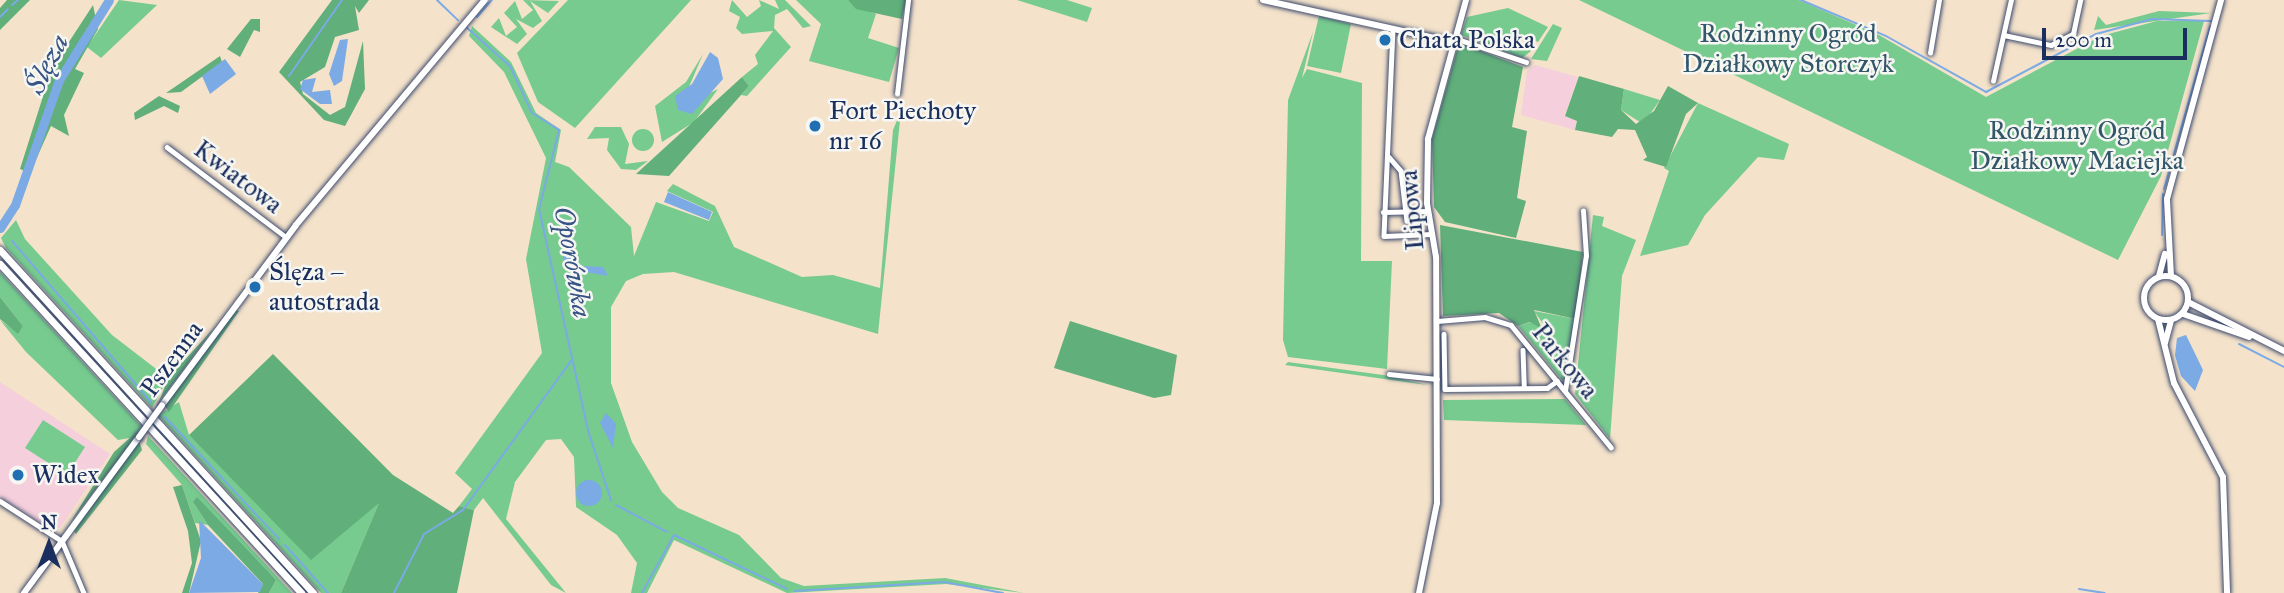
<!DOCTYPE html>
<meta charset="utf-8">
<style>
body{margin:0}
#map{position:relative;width:2284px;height:593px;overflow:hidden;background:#f4e2ca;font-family:"IM FELL Great Primer",serif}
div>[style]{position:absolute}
.built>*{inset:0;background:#f5cfdc}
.green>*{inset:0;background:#77cb8f}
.round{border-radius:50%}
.forest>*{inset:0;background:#61af7a}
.water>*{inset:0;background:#7baae5}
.stream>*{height:2px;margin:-1px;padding:0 1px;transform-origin:1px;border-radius:1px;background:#7baae5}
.river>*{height:9px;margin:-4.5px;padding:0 4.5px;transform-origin:4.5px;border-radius:4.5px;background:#7baae5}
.roads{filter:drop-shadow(0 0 2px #3c4a6e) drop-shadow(0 0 2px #3c4a6e)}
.street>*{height:4.5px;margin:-2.25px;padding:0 2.25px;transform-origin:2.25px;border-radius:2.25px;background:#fff}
.secondary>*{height:6px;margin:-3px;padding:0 3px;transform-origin:3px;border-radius:3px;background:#fff}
.secondary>.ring{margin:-3px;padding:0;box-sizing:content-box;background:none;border:6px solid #fff;border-radius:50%}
.highway>*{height:7px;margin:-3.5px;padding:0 3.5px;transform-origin:3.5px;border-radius:3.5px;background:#fff}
.bridges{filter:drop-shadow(0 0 2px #3c4a6e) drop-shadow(0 0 2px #3c4a6e)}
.secondary-bridge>*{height:6px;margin:-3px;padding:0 3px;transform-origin:3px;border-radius:3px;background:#fff}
.dots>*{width:19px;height:19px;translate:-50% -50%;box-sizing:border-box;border:4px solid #f6f6f2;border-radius:50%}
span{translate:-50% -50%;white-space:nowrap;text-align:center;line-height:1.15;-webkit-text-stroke:5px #f6f6f2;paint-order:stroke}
.park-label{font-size:26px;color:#32566a}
.poi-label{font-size:26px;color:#1b2f5e}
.left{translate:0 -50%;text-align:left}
.street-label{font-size:26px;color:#1b2f5e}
.water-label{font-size:28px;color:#385486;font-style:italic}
.north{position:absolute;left:14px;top:509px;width:70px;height:70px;-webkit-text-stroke:5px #f6f6f2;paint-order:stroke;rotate:0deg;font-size:19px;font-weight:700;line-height:28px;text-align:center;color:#1b2f5e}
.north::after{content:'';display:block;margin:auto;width:24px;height:32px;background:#1b2f5e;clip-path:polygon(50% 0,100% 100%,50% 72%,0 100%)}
.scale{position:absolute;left:2042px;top:28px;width:145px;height:32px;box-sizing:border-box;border:4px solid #1b2f5e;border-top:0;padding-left:9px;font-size:21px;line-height:24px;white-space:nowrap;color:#1b2f5e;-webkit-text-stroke:5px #f6f6f2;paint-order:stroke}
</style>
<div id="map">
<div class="built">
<i style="clip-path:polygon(1535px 65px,1578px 77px,1565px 115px,1577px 121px,1575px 130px,1521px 115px,1527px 71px)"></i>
<i style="clip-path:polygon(0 382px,110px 454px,60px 528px,50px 528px,0 497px)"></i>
</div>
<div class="green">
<i style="clip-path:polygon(119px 0,157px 5px,101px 58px,87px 47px)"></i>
<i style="clip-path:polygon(523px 0,559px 1px,548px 13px,530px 1px,542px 21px,533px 28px,516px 19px,527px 34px,517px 44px,491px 27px,499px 18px,506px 36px,517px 27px,504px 13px,515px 1px,522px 19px,533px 10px)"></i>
<i style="clip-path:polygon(568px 0,691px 0,575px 128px,538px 102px,517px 53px)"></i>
<i style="clip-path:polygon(732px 0,747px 17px,761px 6px,759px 0,779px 9px,775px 0,785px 0,811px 26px,803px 28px,787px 9px,775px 15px,774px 28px,791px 47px,747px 96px,741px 95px,749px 86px,742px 77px,758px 64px,755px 55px,773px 31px,742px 34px,736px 28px,740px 17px,729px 11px)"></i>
<i style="clip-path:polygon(796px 0,848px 0,876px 14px,868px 38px,899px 48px,889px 82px,809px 61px,821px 24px)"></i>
<i style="clip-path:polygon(1017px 0,1067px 0,1092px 8px,1087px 22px)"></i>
<i style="clip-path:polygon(1579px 0,1799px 0,1879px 35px,1986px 97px,2101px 36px,2157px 21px,2204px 21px,2161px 176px,2118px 260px)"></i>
<i style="clip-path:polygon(1508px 8px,1548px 27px,1538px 42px,1523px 35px,1518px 44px,1531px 51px,1522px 58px,1461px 35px,1467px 17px)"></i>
<i style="clip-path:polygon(2159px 11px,2211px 13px,2094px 30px,2098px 16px,2106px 25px)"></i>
<i style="clip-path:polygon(1319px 16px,1351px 24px,1341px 73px,1307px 66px)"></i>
<i style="clip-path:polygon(1553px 24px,1562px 28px,1547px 61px,1531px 59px)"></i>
<i style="clip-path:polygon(472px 26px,511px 62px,536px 113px,561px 130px,555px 162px,569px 167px,631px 227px,634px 256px,656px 202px,709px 221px,713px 212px,667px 191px,673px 184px,715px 206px,734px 247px,802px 277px,833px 275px,880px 288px,893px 130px,901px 111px,878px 334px,674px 272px,643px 274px,626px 281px,611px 307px,611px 383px,632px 442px,662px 492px,678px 508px,739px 535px,781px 578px,804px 586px,945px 578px,1024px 593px,946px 584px,787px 593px,674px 540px,647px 593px,631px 593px,637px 563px,617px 535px,576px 507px,574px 457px,561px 439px,546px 440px,515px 482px,506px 519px,566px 593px,551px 585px,483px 498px,474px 510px,459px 506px,472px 489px,455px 473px,542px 353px,526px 259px,546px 158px,504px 72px,469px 36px)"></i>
<i style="clip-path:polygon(1313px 32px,1302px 78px,1307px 69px,1362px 83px,1361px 261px,1392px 261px,1387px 369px,1288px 357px,1283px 340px,1288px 100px)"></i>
<i style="clip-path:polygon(703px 54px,680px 108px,718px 89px,694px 122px,662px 142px,655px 106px,686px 82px)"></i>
<i style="clip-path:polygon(1624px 89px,1660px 100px,1643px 124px,1621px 110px)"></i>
<i style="clip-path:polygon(1698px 103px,1789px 144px,1784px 160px,1758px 157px,1705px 215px,1688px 245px,1640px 256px,1669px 171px,1664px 168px)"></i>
<i style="clip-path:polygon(595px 127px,621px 127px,629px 144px,625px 164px,648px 161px,636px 170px,621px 169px,607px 150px,609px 138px,587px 139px)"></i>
<i class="round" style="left:632px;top:129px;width:22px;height:22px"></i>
<i style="clip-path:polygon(1593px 215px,1604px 217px,1602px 226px,1636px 240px,1622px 276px,1610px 439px,1575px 394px)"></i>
<i style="clip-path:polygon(16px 220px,25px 239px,112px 335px,168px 378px,152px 408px,6px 248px,1px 238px)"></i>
<i style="clip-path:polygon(0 272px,142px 427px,135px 437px,118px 440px,26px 352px,0 320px,18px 333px,23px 326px,0 297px)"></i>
<i style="clip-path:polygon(1534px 311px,1576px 319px,1569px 377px,1562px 380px,1518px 326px,1531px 322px,1546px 328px)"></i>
<i style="clip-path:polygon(1288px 362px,1383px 375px,1427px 385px,1285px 365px)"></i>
<i style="clip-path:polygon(1565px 399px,1586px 425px,1444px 420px,1443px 400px)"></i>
<i style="clip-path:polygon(179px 402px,189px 435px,244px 489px,380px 501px,341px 593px,321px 593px,158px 415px)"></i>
<i style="clip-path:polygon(43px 420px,85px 447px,67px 475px,25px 448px)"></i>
<i style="clip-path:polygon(148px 436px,183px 474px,292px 593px,269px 593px,276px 580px,193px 502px,208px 525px,195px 523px,182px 485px,146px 444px)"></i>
</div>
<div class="forest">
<i style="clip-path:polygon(7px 0,30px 0,0 30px,0 8px)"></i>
<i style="clip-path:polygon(332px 0,369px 0,359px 13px,355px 6px,359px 30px,335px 37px,325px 67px,300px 82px,303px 94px,330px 115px,345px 107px,363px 41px,365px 89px,345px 126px,324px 120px,279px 72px)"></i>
<i style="clip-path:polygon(848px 0,906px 0,902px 19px,856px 9px)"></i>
<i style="clip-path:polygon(93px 5px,98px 29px,75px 69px,84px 73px,64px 115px,69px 136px,51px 126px,30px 173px,20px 169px,52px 68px)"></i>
<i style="clip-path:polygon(251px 19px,260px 19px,260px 32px,254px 30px,240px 57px,227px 49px)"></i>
<i style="clip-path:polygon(1459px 43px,1523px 67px,1512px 127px,1527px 131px,1517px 198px,1526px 201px,1516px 238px,1445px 222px,1434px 207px,1432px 139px)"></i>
<i style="clip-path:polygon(220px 56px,222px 62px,181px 92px,166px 93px)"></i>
<i style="clip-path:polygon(1579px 76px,1624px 89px,1621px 110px,1636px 124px,1654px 111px,1668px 86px,1698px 103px,1686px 114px,1666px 167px,1643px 160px,1647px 157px,1635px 130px,1618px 129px,1612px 137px,1575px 130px,1577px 121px,1565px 116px)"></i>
<i style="clip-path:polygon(742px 77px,749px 86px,669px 176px,636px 174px)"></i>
<i style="clip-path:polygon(159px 96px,180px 106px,178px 113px,164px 106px,135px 120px,134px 113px)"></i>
<i style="clip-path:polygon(1440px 225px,1583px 252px,1576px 319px,1534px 310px,1542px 329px,1530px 322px,1518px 326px,1499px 313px,1443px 316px)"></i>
<i style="clip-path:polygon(0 297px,23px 326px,18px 334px,0 319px)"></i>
<i style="clip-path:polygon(236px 310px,239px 311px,169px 412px,165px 406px)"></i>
<i style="clip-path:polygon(1070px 321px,1177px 355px,1171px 395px,1154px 398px,1054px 368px)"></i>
<i style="clip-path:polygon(214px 328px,177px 378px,159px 402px,168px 378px)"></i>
<i style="clip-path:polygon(273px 354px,393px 475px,453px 513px,459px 506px,474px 510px,457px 593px,341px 593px,379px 503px,311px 560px,189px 435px)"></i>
<i style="clip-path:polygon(133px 435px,135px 437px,70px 523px,114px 452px)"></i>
<i style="clip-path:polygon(139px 441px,142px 450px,76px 534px,74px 531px)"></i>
<i style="clip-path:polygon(182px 485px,201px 541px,189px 593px,182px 593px,192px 563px,188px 531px,173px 487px)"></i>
<i style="clip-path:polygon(197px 497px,276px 580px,269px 593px,258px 593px,263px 584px,208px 525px,193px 502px)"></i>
</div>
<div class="water">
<i style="clip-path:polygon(348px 39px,342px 81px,334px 86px,329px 74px,340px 40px)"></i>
<i style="clip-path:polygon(710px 52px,718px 58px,723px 79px,692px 114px,678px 110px,675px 96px,692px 84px)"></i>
<i style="clip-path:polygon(225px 59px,236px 74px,210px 94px,202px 76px)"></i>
<i style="clip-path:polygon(316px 78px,312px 92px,330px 90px,332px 104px,320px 104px,300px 89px,303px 80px)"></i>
<i style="clip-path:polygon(668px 192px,712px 212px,709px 220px,664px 202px)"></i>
<i style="clip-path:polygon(572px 253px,581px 266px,603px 267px,608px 276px,564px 268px,563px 256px)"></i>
<i style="clip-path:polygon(2186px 335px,2203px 370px,2195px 391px,2181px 376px,2175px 355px,2177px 338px)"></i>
<i style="clip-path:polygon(606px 413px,616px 424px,613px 448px,600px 423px)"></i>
<i class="round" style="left:576px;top:480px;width:26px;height:26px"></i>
<i style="clip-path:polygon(199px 520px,263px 584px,260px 592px,189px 593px,201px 558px)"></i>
</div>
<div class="stream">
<i style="left:437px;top:0;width:29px;rotate:44deg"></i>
<i style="left:1801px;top:0;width:92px;rotate:23deg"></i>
<i style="left:1886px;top:36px;width:115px;rotate:29.2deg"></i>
<i style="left:1986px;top:92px;width:124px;rotate:-27.8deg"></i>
<i style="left:2096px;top:34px;width:58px;rotate:-15deg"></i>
<i style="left:2152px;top:19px;width:59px;rotate:1.9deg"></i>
<i style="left:12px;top:5px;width:8px;rotate:-40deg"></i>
<i style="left:0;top:17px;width:11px;rotate:-45deg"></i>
<i style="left:477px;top:17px;width:23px;rotate:-49deg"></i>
<i style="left:466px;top:27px;width:59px;rotate:41.6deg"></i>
<i style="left:510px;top:66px;width:52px;rotate:64.9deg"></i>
<i style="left:532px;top:113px;width:32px;rotate:32deg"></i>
<i style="left:559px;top:130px;width:81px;rotate:104.2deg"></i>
<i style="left:539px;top:209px;width:230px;rotate:77.5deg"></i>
<i style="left:589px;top:434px;width:70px;rotate:71.6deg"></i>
<i style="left:289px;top:76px;width:93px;rotate:-55.1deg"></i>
<i style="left:2164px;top:189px;width:169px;rotate:-74.2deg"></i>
<i style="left:2162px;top:235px;width:41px;rotate:-88.6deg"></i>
<i style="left:12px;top:241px;width:213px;rotate:49.2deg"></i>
<i style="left:2239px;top:344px;width:51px;rotate:27.1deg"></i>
<i style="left:165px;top:417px;width:167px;rotate:46.9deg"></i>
<i style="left:616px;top:505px;width:58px;rotate:27.9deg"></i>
<i style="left:285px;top:545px;width:64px;rotate:48.1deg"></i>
<i style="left:2079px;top:589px;width:26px;rotate:9deg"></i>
<i style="left:795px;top:591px;width:149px;rotate:-3.5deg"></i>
<i style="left:944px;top:582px;width:60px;rotate:10.6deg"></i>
<i style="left:394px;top:593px;width:66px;rotate:-63deg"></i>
<i style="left:424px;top:534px;width:46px;rotate:-31.6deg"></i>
<i style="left:463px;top:510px;width:184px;rotate:-54.1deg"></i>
<i style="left:642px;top:593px;width:66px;rotate:-61.1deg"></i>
<i style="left:674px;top:535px;width:125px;rotate:25.5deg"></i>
</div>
<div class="river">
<i style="left:0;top:228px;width:27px;rotate:-57deg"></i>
<i style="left:15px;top:205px;width:133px;rotate:-70.6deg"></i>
<i style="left:59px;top:80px;width:94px;rotate:-58deg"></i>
</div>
<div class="roads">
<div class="street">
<i style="left:1393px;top:29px;width:207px;rotate:92.5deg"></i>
<i style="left:1384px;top:236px;width:48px;rotate:-2.4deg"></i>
<i style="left:2004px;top:35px;width:48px;rotate:12deg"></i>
<i style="left:2051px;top:45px;width:25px;rotate:-27deg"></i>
<i style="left:2073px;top:34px;width:35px;rotate:-78deg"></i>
<i style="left:1454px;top:38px;width:76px;rotate:18.4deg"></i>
<i style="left:1930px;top:53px;width:54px;rotate:-80.4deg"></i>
<i style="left:1993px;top:81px;width:83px;rotate:-77.5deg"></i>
<i style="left:897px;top:94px;width:95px;rotate:-83.3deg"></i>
<i style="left:167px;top:147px;width:149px;rotate:37.1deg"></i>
<i style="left:1389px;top:157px;width:18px;rotate:49deg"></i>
<i style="left:1401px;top:171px;width:50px;rotate:83.2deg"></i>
<i style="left:1383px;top:212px;width:45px;rotate:-1.3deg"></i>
<i style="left:1437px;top:321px;width:48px;rotate:-4.8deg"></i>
<i style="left:1485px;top:317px;width:27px;rotate:17deg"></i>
<i style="left:1511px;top:325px;width:158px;rotate:50.7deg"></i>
<i style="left:1444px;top:334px;width:55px;rotate:89deg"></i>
<i style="left:1445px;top:389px;width:102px;rotate:-0.6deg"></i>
<i style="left:1547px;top:388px;width:12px;rotate:-35deg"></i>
<i style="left:1523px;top:350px;width:38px;rotate:88deg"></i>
<i style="left:1389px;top:374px;width:48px;rotate:5.9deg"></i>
<i style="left:1565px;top:391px;width:137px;rotate:-81.2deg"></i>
<i style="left:1586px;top:256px;width:45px;rotate:-93.8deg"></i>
<i style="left:0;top:501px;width:74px;rotate:32.8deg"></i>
<i style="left:62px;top:541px;width:56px;rotate:67.1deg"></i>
</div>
<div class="secondary">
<i style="left:1263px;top:0;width:194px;rotate:12.5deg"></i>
<i class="ring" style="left:2144px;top:276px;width:38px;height:38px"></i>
<i style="left:2159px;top:276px;width:23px;rotate:-75deg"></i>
<i style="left:2171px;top:276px;width:77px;rotate:-93deg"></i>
<i style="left:2167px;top:199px;width:206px;rotate:-74.8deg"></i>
<i style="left:2188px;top:302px;width:108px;rotate:27deg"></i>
<i style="left:2183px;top:314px;width:70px;rotate:19.2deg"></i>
<i style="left:2158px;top:319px;width:66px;rotate:76deg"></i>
<i style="left:2174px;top:383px;width:106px;rotate:62.5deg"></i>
<i style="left:2223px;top:477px;width:116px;rotate:88deg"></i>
<i style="left:2165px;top:343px;width:23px;rotate:-75deg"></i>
<i style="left:162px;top:405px;width:224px;rotate:-53.3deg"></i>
<i style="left:296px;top:225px;width:294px;rotate:-50deg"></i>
<i style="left:24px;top:593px;width:194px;rotate:-53.6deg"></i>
<i style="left:1419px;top:593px;width:92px;rotate:-78.7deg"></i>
<i style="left:1437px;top:503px;width:246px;rotate:-90.2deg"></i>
<i style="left:1436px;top:257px;width:55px;rotate:-99.5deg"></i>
<i style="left:1427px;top:203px;width:64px;rotate:-89.1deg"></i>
<i style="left:1428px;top:139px;width:144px;rotate:-74.7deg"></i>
</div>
<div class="highway">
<i style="left:0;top:250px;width:464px;rotate:47.6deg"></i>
<i style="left:0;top:264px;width:446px;rotate:47.5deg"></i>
</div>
</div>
<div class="bridges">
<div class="secondary-bridge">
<i style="left:139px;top:437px;width:39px;rotate:-54deg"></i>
</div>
</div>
<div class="dots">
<i style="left:1385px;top:40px;background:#1f6fb2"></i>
<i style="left:815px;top:126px;background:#1f6fb2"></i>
<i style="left:255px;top:287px;background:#1f6fb2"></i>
<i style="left:18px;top:475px;background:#1f6fb2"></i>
</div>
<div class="park-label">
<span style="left:1788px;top:49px">Rodzinny Ogród<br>Działkowy Storczyk</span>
<span style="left:2077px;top:146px">Rodzinny Ogród<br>Działkowy Maciejka</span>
</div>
<div class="poi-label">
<span class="left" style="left:1399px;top:40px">Chata Polska</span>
<span class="left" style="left:829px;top:126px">Fort Piechoty<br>nr 16</span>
<span class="left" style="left:269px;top:287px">Ślęza –<br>autostrada</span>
<span class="left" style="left:32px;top:475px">Widex</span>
</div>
<div class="street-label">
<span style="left:238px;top:177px;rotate:37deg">Kwiatowa</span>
<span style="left:1412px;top:210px;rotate:-95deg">Lipowa</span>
<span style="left:172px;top:359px;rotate:-54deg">Pszenna</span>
<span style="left:1565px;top:361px;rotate:51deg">Parkowa</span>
</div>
<div class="water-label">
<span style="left:47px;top:64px;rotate:-63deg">Ślęza</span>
<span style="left:573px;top:262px;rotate:80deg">Oporówka</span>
</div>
<div class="north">N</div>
<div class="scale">200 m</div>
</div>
